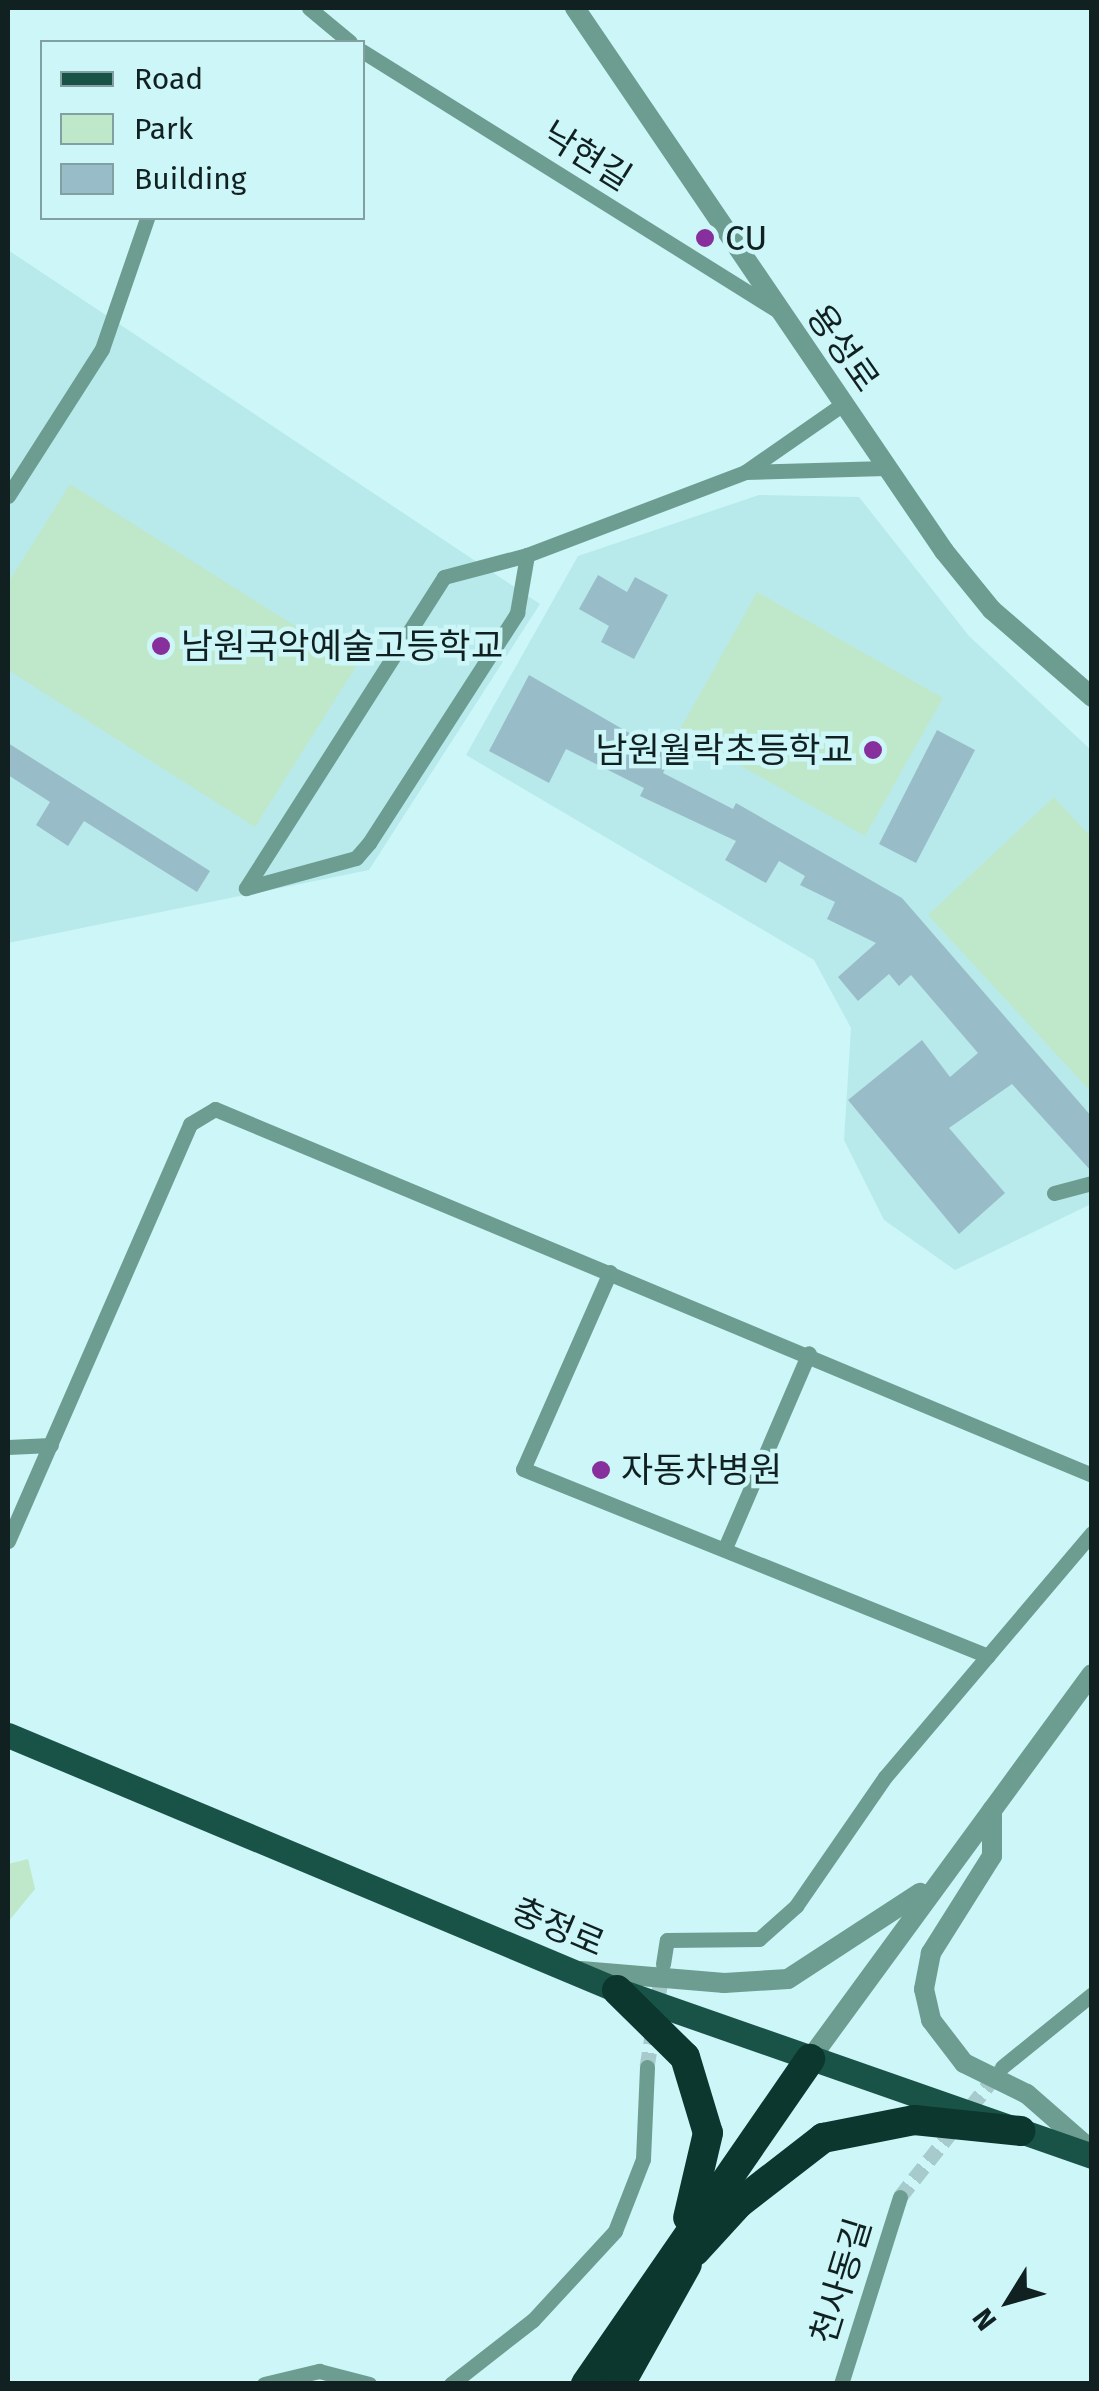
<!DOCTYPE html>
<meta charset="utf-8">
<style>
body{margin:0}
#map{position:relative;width:1099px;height:2391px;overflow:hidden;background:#cdf6f8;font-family:"Fira Sans","Noto Sans KR",sans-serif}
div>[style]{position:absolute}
.built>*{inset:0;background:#b8eaec}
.green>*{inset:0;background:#bfe7c9}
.building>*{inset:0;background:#99bcc9}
.minor-tunnel>*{height:15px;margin-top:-7.5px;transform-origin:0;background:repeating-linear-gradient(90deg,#a7cbcd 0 15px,transparent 0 23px)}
.minor>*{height:15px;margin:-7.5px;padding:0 7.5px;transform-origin:7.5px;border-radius:7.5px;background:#6d9d90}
.tertiary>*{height:20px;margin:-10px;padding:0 10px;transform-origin:10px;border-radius:10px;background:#6d9d90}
.primary>*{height:25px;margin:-12.5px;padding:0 12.5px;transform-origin:12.5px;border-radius:12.5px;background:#195347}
.motorway>*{height:30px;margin:-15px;padding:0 15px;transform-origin:15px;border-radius:15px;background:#0c372f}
.dots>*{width:28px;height:28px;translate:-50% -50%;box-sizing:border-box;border:5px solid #cdf6f8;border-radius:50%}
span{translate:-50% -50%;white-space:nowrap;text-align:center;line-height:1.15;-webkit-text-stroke:9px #cdf6f8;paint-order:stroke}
.street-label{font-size:35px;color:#112021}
.poi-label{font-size:35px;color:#112021}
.left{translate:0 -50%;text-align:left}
.right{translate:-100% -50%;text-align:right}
.frame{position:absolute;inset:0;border:10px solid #112021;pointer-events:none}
.legend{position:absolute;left:40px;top:40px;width:325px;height:180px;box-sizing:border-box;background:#cdf6f8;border:2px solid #82a0a2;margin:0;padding:12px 18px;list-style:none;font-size:30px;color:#112021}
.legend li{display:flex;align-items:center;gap:20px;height:50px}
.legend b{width:50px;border:2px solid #82a0a2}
.north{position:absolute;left:959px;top:2251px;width:100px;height:100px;-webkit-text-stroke:8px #cdf6f8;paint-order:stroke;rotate:233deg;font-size:28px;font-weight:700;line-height:40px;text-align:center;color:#112021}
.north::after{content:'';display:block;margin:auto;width:35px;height:45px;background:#112021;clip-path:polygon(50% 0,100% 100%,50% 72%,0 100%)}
</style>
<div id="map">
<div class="built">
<i style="clip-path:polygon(8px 250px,540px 604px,369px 870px,8px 943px)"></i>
<i style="clip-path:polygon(759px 495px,859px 497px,969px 636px,1091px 750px,1091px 1204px,955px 1270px,884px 1220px,844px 1140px,851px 1028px,814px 960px,466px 755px,578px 556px)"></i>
</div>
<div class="green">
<i style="clip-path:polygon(70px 484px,357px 665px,255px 827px,8px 670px,8px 583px)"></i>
<i style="clip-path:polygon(757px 592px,943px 698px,865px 836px,679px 731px)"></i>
<i style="clip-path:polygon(1054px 797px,1091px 837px,1091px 1092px,928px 915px)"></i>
<i style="clip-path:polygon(28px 1859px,35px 1889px,8px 1922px,8px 1864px)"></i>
</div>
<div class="building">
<i style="clip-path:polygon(598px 575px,627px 592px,635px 577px,668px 595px,634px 659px,601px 642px,609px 626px,579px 609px)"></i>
<i style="clip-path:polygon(529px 675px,671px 757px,663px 773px,733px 809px,736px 803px,902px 898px,1092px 1117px,1092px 1172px,1012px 1084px,949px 1128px,1005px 1193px,959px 1234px,848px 1100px,922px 1040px,950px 1077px,978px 1053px,911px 975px,899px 986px,889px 974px,858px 1001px,838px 977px,876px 943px,827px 919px,835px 902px,800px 885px,805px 876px,779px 861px,766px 883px,725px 860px,736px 841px,640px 796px,644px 788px,566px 749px,549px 783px,489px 751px)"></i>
<i style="clip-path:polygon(937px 730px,975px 750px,916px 863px,879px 844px)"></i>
<i style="clip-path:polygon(8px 743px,210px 871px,197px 892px,84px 821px,68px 846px,36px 825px,50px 802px,8px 775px)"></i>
</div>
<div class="minor-tunnel">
<i style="left:647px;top:2067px;width:101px;rotate:-80.9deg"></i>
<i style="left:900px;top:2197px;width:162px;rotate:-51.8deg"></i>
</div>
<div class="minor">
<i style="left:309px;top:8px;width:53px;rotate:39.7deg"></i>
<i style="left:362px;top:51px;width:492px;rotate:32deg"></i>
<i style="left:843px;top:404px;width:119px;rotate:145.2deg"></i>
<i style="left:745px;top:472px;width:141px;rotate:-1.6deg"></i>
<i style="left:8px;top:496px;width:174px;rotate:-57.4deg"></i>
<i style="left:102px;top:349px;width:139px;rotate:-71deg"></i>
<i style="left:527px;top:555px;width:86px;rotate:165.2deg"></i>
<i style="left:444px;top:577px;width:369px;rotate:122.5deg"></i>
<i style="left:246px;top:888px;width:114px;rotate:-15.3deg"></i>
<i style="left:356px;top:858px;width:20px;rotate:-49deg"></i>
<i style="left:369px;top:843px;width:274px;rotate:-57.2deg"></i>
<i style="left:517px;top:613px;width:59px;rotate:-80.2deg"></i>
<i style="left:527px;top:555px;width:233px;rotate:-20.8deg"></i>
<i style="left:1054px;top:1193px;width:39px;rotate:-15deg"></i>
<i style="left:610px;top:1272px;width:215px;rotate:113.8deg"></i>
<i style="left:523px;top:1469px;width:501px;rotate:21.91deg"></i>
<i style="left:8px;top:1447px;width:43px;rotate:-2.7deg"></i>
<i style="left:8px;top:1541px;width:455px;rotate:-66.4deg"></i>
<i style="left:190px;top:1124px;width:29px;rotate:-31deg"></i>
<i style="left:215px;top:1109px;width:950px;rotate:22.65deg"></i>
<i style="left:725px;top:1548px;width:212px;rotate:-66.7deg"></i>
<i style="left:663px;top:1964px;width:24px;rotate:-81deg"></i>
<i style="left:667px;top:1940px;width:92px;rotate:-0.6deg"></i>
<i style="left:759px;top:1939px;width:50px;rotate:-41.7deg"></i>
<i style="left:796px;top:1906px;width:157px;rotate:-55.4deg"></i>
<i style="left:885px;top:1777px;width:320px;rotate:-49.7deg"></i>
<i style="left:1002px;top:2067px;width:116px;rotate:-39deg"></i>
<i style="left:264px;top:2384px;width:57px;rotate:-13.3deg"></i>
<i style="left:319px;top:2371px;width:52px;rotate:14.6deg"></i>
<i style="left:451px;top:2384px;width:104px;rotate:-38deg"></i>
<i style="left:533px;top:2320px;width:121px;rotate:-47.3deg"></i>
<i style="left:615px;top:2231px;width:77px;rotate:-68.7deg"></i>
<i style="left:643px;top:2159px;width:92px;rotate:-87.5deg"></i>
<i style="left:841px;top:2384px;width:196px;rotate:-72.5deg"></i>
</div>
<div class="tertiary">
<i style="left:575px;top:8px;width:657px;rotate:55.8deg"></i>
<i style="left:944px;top:551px;width:76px;rotate:50.9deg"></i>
<i style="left:992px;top:610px;width:133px;rotate:41deg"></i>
<i style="left:992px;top:1810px;width:46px;rotate:90deg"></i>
<i style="left:992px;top:1856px;width:115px;rotate:122.2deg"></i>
<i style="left:931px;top:1953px;width:37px;rotate:101deg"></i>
<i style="left:924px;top:1989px;width:32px;rotate:77deg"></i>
<i style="left:931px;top:2020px;width:54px;rotate:52.5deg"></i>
<i style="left:964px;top:2063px;width:70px;rotate:26.2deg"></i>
<i style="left:1027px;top:2094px;width:86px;rotate:41.2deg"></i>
<i style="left:581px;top:1971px;width:144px;rotate:4.8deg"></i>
<i style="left:724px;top:1983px;width:64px;rotate:-3.6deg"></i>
<i style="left:788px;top:1979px;width:158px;rotate:-33.1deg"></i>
<i style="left:810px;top:2059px;width:477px;rotate:-53.8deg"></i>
</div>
<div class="primary">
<i style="left:8px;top:1735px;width:660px;rotate:22.72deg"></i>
<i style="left:617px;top:1990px;width:503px;rotate:19.26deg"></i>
</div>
<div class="motorway">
<i style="left:617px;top:1990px;width:95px;rotate:44.6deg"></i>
<i style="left:685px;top:2057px;width:79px;rotate:73.2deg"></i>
<i style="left:708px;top:2133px;width:87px;rotate:103.2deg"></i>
<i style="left:695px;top:2251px;width:64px;rotate:-47.5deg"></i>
<i style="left:738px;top:2204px;width:108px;rotate:-37.8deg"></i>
<i style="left:823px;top:2138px;width:93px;rotate:-11.2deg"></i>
<i style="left:914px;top:2120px;width:107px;rotate:5.9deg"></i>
<i style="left:586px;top:2384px;width:395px;rotate:-55.4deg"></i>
<i style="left:620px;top:2384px;width:137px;rotate:-60.8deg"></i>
</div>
<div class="dots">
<i style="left:705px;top:238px;background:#872f9c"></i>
<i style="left:161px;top:646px;background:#872f9c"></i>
<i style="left:873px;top:750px;background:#872f9c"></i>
<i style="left:601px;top:1470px;background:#872f9c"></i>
</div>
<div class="street-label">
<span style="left:587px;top:156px;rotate:32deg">낙현길</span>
<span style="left:843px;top:348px;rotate:55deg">용성로</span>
<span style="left:558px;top:1927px;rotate:23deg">충정로</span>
<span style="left:841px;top:2281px;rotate:-73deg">천사동길</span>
</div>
<div class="poi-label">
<span class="left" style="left:725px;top:238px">CU</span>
<span class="left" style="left:181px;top:646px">남원국악예술고등학교</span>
<span class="right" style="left:853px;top:750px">남원월락초등학교</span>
<span class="left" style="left:621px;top:1470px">자동차병원</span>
</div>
<div class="frame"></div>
<ul class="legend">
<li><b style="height:12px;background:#195347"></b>Road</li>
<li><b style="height:28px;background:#bfe7c9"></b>Park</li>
<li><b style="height:28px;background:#99bcc9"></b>Building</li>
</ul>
<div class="north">N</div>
</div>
